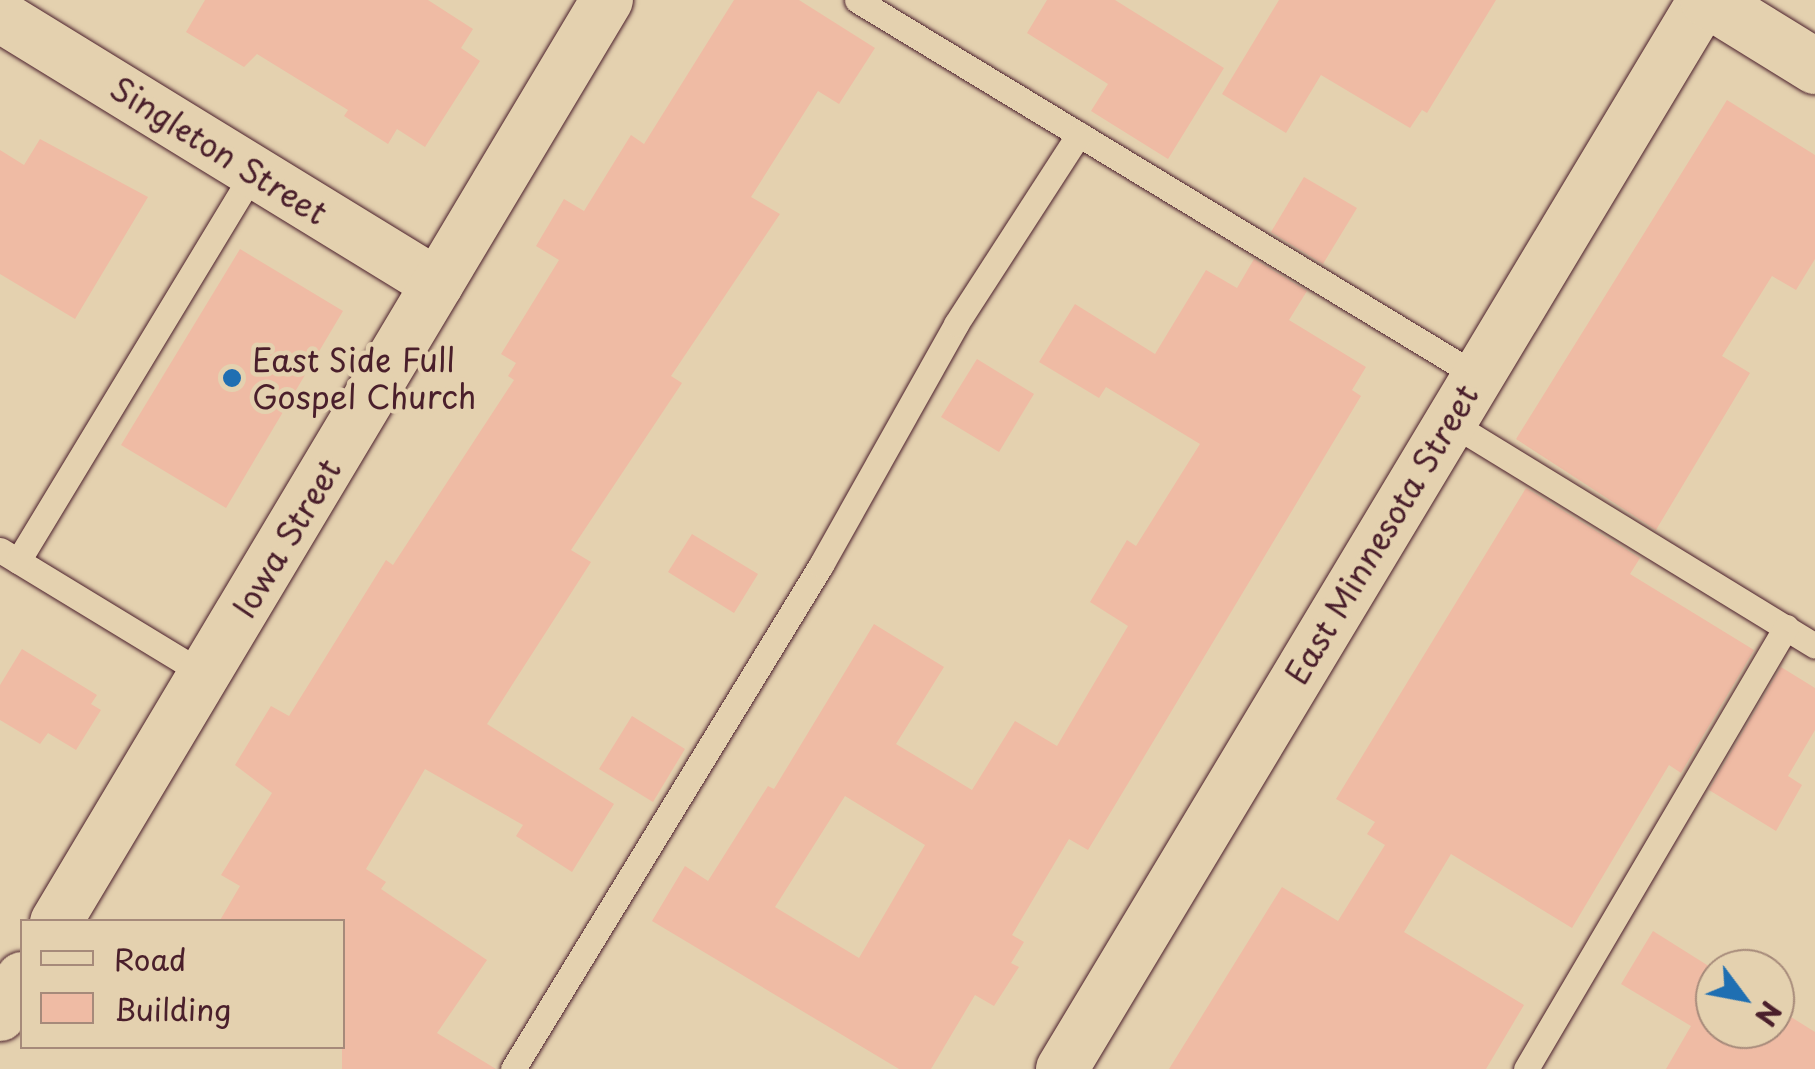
<!DOCTYPE html>
<style>
body{margin:0}
#map{position:relative;width:1815px;height:1069px;overflow:hidden;background:#e4d1af;font-family:"Playpen Sans",sans-serif}
div>[style]{position:absolute}
.building>*{inset:0;background:#efbba4}
.roads{filter:drop-shadow(0 0 2px #4a1f2b) drop-shadow(0 0 2px #4a1f2b)}
.lane>*{height:25px;margin:-12.5px;padding:0 12.5px;transform-origin:12.5px;border-radius:12.5px;background:#e4d1af}
.street>*{height:52px;margin:-26px;padding:0 26px;transform-origin:26px;border-radius:26px;background:#e4d1af}
.secondary>*{height:55px;margin:-27.5px;padding:0 27.5px;transform-origin:27.5px;border-radius:27.5px;background:#e4d1af}
.dots>*{width:28px;height:28px;translate:-50% -50%;box-sizing:border-box;border:5px solid #e4d1af;border-radius:50%}
span{translate:-50% -50%;white-space:nowrap;text-align:center;line-height:1.15;-webkit-text-stroke:9px #e4d1af;paint-order:stroke}
.street-label{font-size:32px;color:#4a1f2b}
.poi-label{font-size:32px;color:#4a1f2b}
.left{translate:0 -50%;text-align:left}
.legend{position:absolute;left:20px;top:919px;width:325px;height:130px;box-sizing:border-box;background:#e4d1af;border:2px solid #a68a7a;margin:0;padding:12px 18px;list-style:none;font-size:30px;color:#4a1f2b}
.legend li{display:flex;align-items:center;gap:20px;height:50px}
.legend b{width:50px;border:2px solid #a68a7a}
.north{position:absolute;left:1695px;top:949px;width:100px;height:100px;box-sizing:border-box;background:#e4d1af;border:2px solid #a68a7a;border-radius:50%;rotate:122deg;font-size:28px;font-weight:700;line-height:40px;text-align:center;color:#4a1f2b}
.north::after{content:'';display:block;margin:auto;width:35px;height:45px;background:#1f6fb2;clip-path:polygon(50% 0,100% 100%,50% 72%,0 100%)}
</style>
<div id="map">
<div class="building">
<i style="clip-path:polygon(205px 0,428px 0,473px 29px,461px 48px,480px 61px,425px 147px,397px 129px,388px 144px,344px 116px,348px 110px,257px 54px,244px 67px,186px 32px)"></i>
<i style="clip-path:polygon(734px 0,799px 0,875px 48px,839px 104px,818px 91px,751px 197px,780px 214px,671px 376px,682px 383px,571px 550px,591px 562px,487px 724px,614px 804px,572px 872px,516px 836px,523px 825px,425px 769px,366px 869px,386px 882px,381px 889px,487px 960px,437px 1033px,496px 1069px,342px 1069px,342px 922px,219px 922px,240px 886px,221px 875px,272px 793px,235px 765px,271px 706px,289px 716px,386px 560px,393px 565px,514px 380px,508px 376px,516px 363px,501px 354px,559px 260px,536px 246px,564px 199px,584px 211px,631px 135px,644px 144px)"></i>
<i style="clip-path:polygon(1047px 0,1115px 0,1224px 68px,1168px 159px,1091px 111px,1108px 84px,1027px 33px)"></i>
<i style="clip-path:polygon(1279px 0,1496px 0,1427px 113px,1422px 110px,1410px 128px,1321px 75px,1286px 133px,1222px 94px)"></i>
<i style="clip-path:polygon(1727px 100px,1815px 155px,1815px 259px,1796px 290px,1772px 276px,1722px 356px,1750px 373px,1656px 530px,1516px 439px)"></i>
<i style="clip-path:polygon(40px 139px,148px 197px,75px 319px,0 274px,0 150px,24px 165px)"></i>
<i style="clip-path:polygon(1304px 177px,1357px 208px,1323px 264px,1271px 232px)"></i>
<i style="clip-path:polygon(240px 249px,343px 311px,226px 508px,121px 445px)"></i>
<i style="clip-path:polygon(evenodd,1254px 259px,1307px 291px,1289px 320px,1366px 367px,1352px 390px,1361px 396px,1088px 850px,1069px 839px,1012px 935px,1024px 942px,1011px 963px,1019px 967px,994px 1006px,975px 995px,931px 1069px,899px 1069px,652px 921px,685px 866px,708px 881px,768px 786px,774px 789px,874px 624px,944px 667px,896px 744px,972px 790px,1015px 721px,1057px 746px,1128px 626px,1090px 602px,1127px 540px,1136px 546px,1200px 444px,1106px 387px,1099px 398px,1039px 362px,1075px 304px,1155px 354px,1206px 270px,1237px 288px,1254px 259px,845px 796px,925px 845px,859px 958px,775px 907px,845px 796px)"></i>
<i style="clip-path:polygon(977px 359px,1034px 394px,999px 452px,941px 417px)"></i>
<i style="clip-path:polygon(1526px 488px,1640px 558px,1630px 574px,1754px 650px,1681px 773px,1669px 765px,1572px 928px,1451px 854px,1404px 932px,1524px 1005px,1486px 1069px,1169px 1069px,1282px 887px,1338px 921px,1385px 845px,1367px 834px,1375px 822px,1336px 799px)"></i>
<i style="clip-path:polygon(692px 534px,758px 574px,734px 613px,668px 572px)"></i>
<i style="clip-path:polygon(22px 649px,97px 695px,91px 704px,101px 710px,76px 750px,48px 733px,40px 744px,0 720px,0 685px)"></i>
<i style="clip-path:polygon(1781px 667px,1815px 688px,1815px 730px,1788px 776px,1802px 785px,1776px 831px,1709px 790px)"></i>
<i style="clip-path:polygon(632px 716px,685px 749px,653px 802px,599px 769px)"></i>
<i style="clip-path:polygon(1653px 931px,1715px 970px,1715px 1029px,1775px 1029px,1775px 1007px,1815px 1032px,1815px 1069px,1666px 1069px,1691px 1026px,1621px 984px)"></i>
</div>
<div class="roads">
<div class="lane">
<i style="left:857px;top:0;width:724px;rotate:31.21deg"></i>
<i style="left:1448px;top:421px;width:430px;rotate:31.5deg"></i>
<i style="left:0;top:550px;width:239px;rotate:31.3deg"></i>
<i style="left:18px;top:561px;width:455px;rotate:-58.8deg"></i>
<i style="left:513px;top:1069px;width:591px;rotate:-58.57deg"></i>
<i style="left:821px;top:565px;width:276px;rotate:-60.7deg"></i>
<i style="left:956px;top:324px;width:226px;rotate:-57.1deg"></i>
<i style="left:1526px;top:1069px;width:513px;rotate:-59.53deg"></i>
</div>
<div class="street">
<i style="left:0;top:16px;width:513px;rotate:31.52deg"></i>
<i style="left:56px;top:922px;width:1074px;rotate:-59.14deg"></i>
<i style="left:0;top:1015px;width:43px;rotate:-59.3deg"></i>
<i style="left:1062px;top:1069px;width:1247px;rotate:-59.01deg"></i>
</div>
<div class="secondary">
<i style="left:1708px;top:0;width:126px;rotate:31.7deg"></i>
</div>
</div>
<div class="dots">
<i style="left:232px;top:378px;background:#1f6fb2"></i>
</div>
<div class="street-label">
<span style="left:219px;top:150px;rotate:32deg">Singleton Street</span>
<span style="left:1381px;top:534px;rotate:-59deg">East Minnesota Street</span>
<span style="left:286px;top:538px;rotate:-59deg">Iowa Street</span>
</div>
<div class="poi-label">
<span class="left" style="left:252px;top:378px">East Side Full<br>Gospel Church</span>
</div>
<ul class="legend">
<li><b style="height:12px;background:#e4d1af"></b>Road</li>
<li><b style="height:28px;background:#efbba4"></b>Building</li>
</ul>
<div class="north">N</div>
</div>
